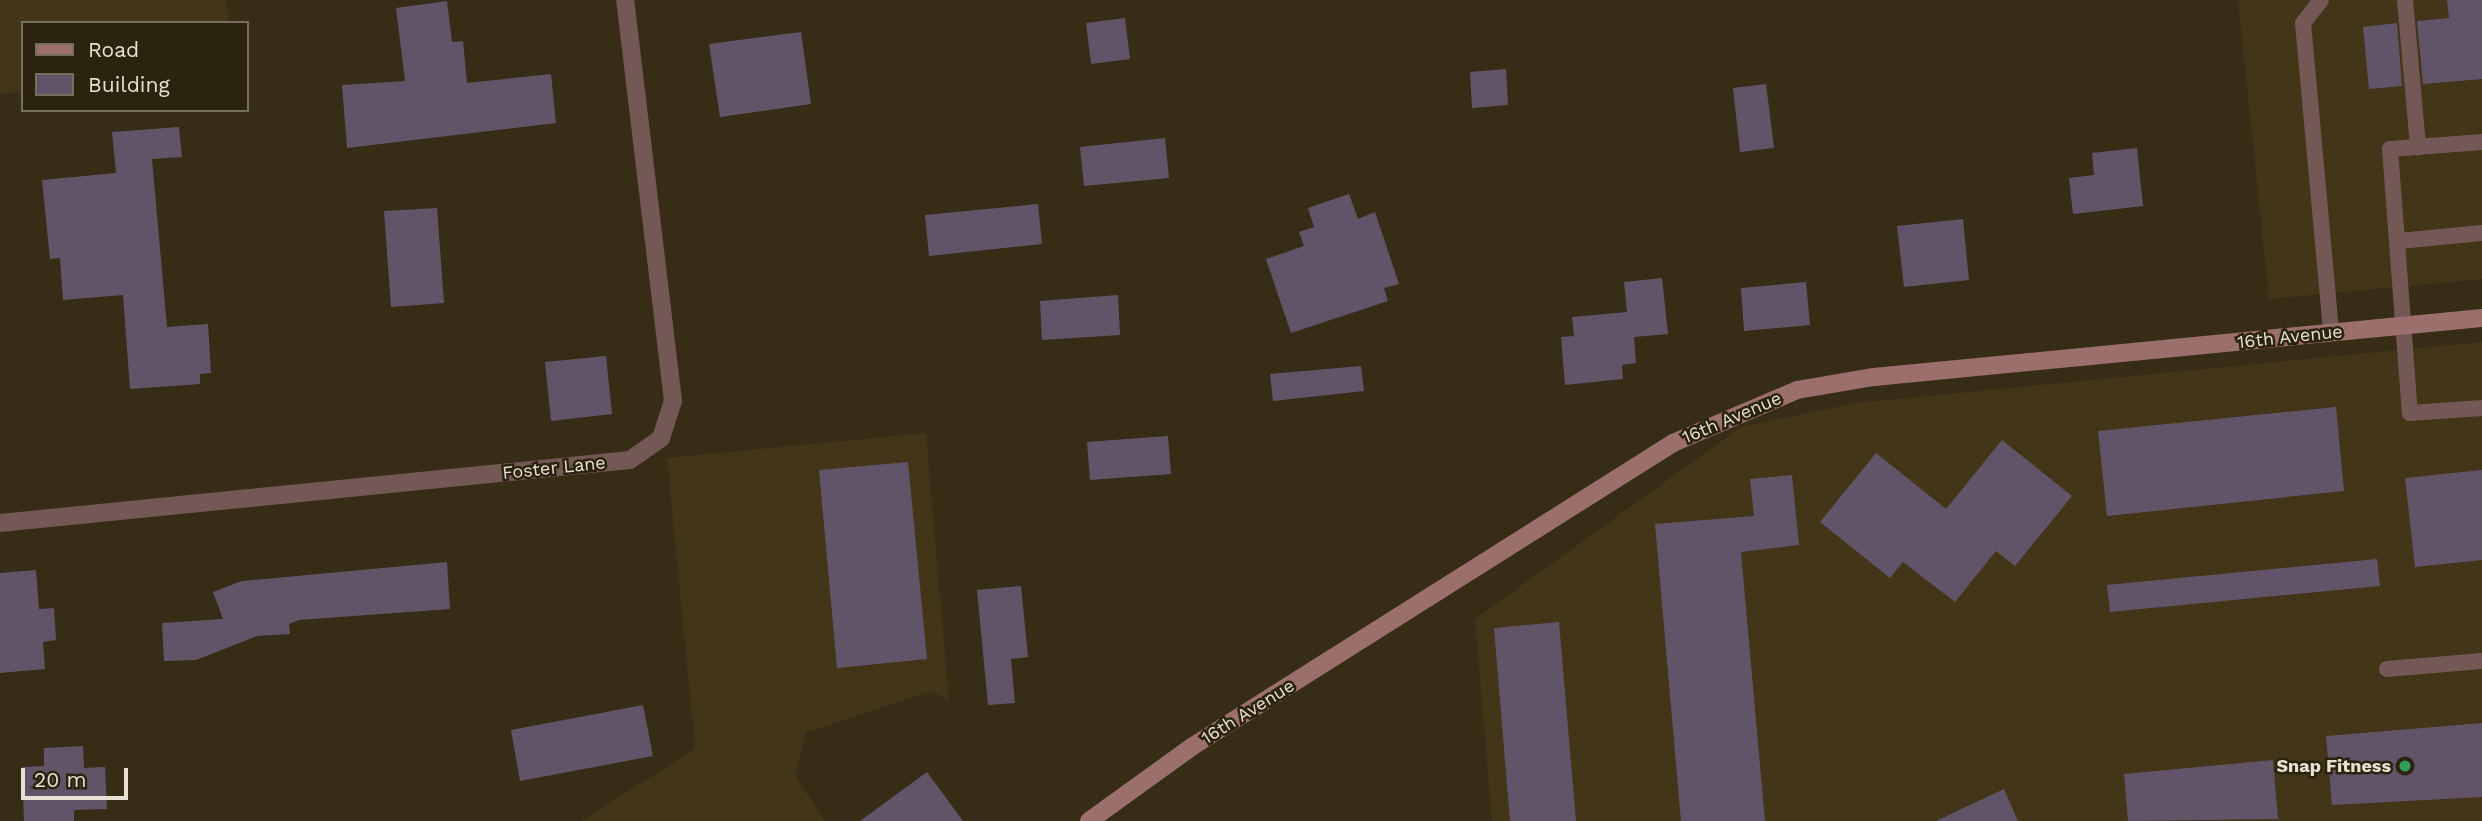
<!DOCTYPE html>
<style>
body{margin:0}
#map{position:relative;width:2482px;height:821px;overflow:hidden;background:#372d17;font-family:"Work Sans",sans-serif}
div>[style]{position:absolute}
.built>*{inset:0;background:#423518}
.building>*{inset:0;background:#625468}
.lane>*{height:16px;margin:-8px;padding:0 8px;transform-origin:8px;border-radius:8px;background:#745856}
.street>*{height:18px;margin:-9px;padding:0 9px;transform-origin:9px;border-radius:9px;background:#745856}
.secondary>*{height:18px;margin:-9px;padding:0 9px;transform-origin:9px;border-radius:9px;background:#9a6f6c}
.dots>*{width:19px;height:19px;translate:-50% -50%;box-sizing:border-box;border:4px solid #2c230e;border-radius:50%}
span{translate:-50% -50%;white-space:nowrap;text-align:center;line-height:1.15;-webkit-text-stroke:5px #2c230e;paint-order:stroke}
.street-label{font-size:18px;color:#e7e0d3}
.poi-label{font-size:18px;color:#e7e0d3;font-weight:700}
.right{translate:-100% -50%;text-align:right}
.legend{position:absolute;left:21px;top:21px;width:228px;height:91px;box-sizing:border-box;background:#2c230e;border:2px solid #776f5d;margin:0;padding:9px 12px;list-style:none;font-size:21px;color:#e7e0d3}
.legend li{display:flex;align-items:center;gap:14px;height:35px}
.legend b{width:35px;border:2px solid #776f5d}
.scale{position:absolute;left:21px;top:768px;width:107px;height:32px;box-sizing:border-box;border:4px solid #e7e0d3;border-top:0;padding-left:9px;font-size:21px;line-height:24px;white-space:nowrap;color:#e7e0d3;-webkit-text-stroke:5px #2c230e;paint-order:stroke}
</style>
<div id="map">
<div class="built">
<i style="clip-path:polygon(0 0,227px 0,229px 23px,23px 23px,23px 92px,0 94px)"></i>
<i style="clip-path:polygon(2238px 0,2482px 0,2482px 279px,2269px 299px)"></i>
<i style="clip-path:polygon(2482px 342px,2482px 821px,1492px 821px,1475px 619px,1741px 427px,1856px 403px)"></i>
<i style="clip-path:polygon(926px 433px,949px 700px,930px 691px,806px 733px,795px 776px,825px 821px,581px 821px,695px 749px,667px 458px)"></i>
</div>
<div class="building">
<i style="clip-path:polygon(2447px 0,2482px 0,2482px 79px,2423px 84px,2417px 21px,2449px 18px)"></i>
<i style="clip-path:polygon(447px 1px,452px 42px,463px 41px,467px 83px,551px 74px,556px 123px,347px 148px,342px 85px,405px 81px,396px 8px)"></i>
<i style="clip-path:polygon(1125px 18px,1130px 59px,1091px 64px,1086px 23px)"></i>
<i style="clip-path:polygon(2397px 23px,2402px 86px,2369px 89px,2363px 27px)"></i>
<i style="clip-path:polygon(801px 32px,811px 104px,720px 117px,709px 44px)"></i>
<i style="clip-path:polygon(1506px 69px,1508px 105px,1472px 108px,1470px 72px)"></i>
<i style="clip-path:polygon(1766px 84px,1774px 148px,1740px 152px,1733px 88px)"></i>
<i style="clip-path:polygon(179px 127px,182px 157px,152px 159px,167px 327px,208px 324px,211px 373px,200px 374px,200px 384px,130px 389px,123px 295px,63px 300px,60px 258px,50px 259px,42px 180px,116px 173px,112px 132px)"></i>
<i style="clip-path:polygon(1165px 138px,1169px 178px,1084px 186px,1080px 147px)"></i>
<i style="clip-path:polygon(2137px 148px,2143px 206px,2073px 214px,2069px 178px,2094px 175px,2092px 153px)"></i>
<i style="clip-path:polygon(1349px 194px,1358px 219px,1375px 212px,1399px 284px,1384px 288px,1388px 301px,1291px 333px,1266px 259px,1304px 246px,1299px 232px,1314px 227px,1308px 208px)"></i>
<i style="clip-path:polygon(1038px 204px,1042px 244px,929px 256px,925px 215px)"></i>
<i style="clip-path:polygon(437px 208px,444px 303px,391px 307px,384px 211px)"></i>
<i style="clip-path:polygon(1963px 219px,1969px 280px,1904px 287px,1897px 226px)"></i>
<i style="clip-path:polygon(1662px 278px,1668px 334px,1634px 337px,1636px 363px,1622px 365px,1623px 379px,1565px 385px,1561px 337px,1574px 336px,1572px 317px,1627px 312px,1624px 282px)"></i>
<i style="clip-path:polygon(1806px 282px,1810px 325px,1744px 331px,1741px 288px)"></i>
<i style="clip-path:polygon(1118px 295px,1120px 335px,1042px 340px,1040px 301px)"></i>
<i style="clip-path:polygon(606px 356px,612px 414px,551px 421px,545px 362px)"></i>
<i style="clip-path:polygon(1361px 366px,1364px 391px,1273px 401px,1270px 374px)"></i>
<i style="clip-path:polygon(2336px 407px,2344px 491px,2107px 516px,2098px 431px)"></i>
<i style="clip-path:polygon(1168px 436px,1171px 474px,1090px 480px,1087px 442px)"></i>
<i style="clip-path:polygon(2002px 440px,2072px 496px,2015px 566px,1996px 551px,1955px 602px,1903px 562px,1890px 578px,1820px 522px,1876px 453px,1946px 509px)"></i>
<i style="clip-path:polygon(908px 462px,927px 659px,837px 668px,819px 470px)"></i>
<i style="clip-path:polygon(2482px 470px,2482px 560px,2415px 567px,2405px 478px)"></i>
<i style="clip-path:polygon(1792px 475px,1799px 545px,1741px 552px,1765px 821px,1681px 821px,1655px 524px,1754px 516px,1750px 479px)"></i>
<i style="clip-path:polygon(2377px 559px,2380px 586px,2110px 612px,2107px 585px)"></i>
<i style="clip-path:polygon(447px 562px,450px 609px,299px 620px,289px 624px,290px 634px,257px 636px,196px 660px,164px 661px,162px 623px,223px 619px,213px 592px,242px 581px)"></i>
<i style="clip-path:polygon(36px 570px,39px 609px,54px 608px,56px 640px,43px 642px,45px 669px,0 673px,0 573px)"></i>
<i style="clip-path:polygon(1021px 586px,1028px 657px,1011px 659px,1015px 703px,988px 705px,977px 590px)"></i>
<i style="clip-path:polygon(1559px 622px,1576px 821px,1510px 821px,1494px 628px)"></i>
<i style="clip-path:polygon(643px 705px,653px 756px,520px 781px,511px 730px)"></i>
<i style="clip-path:polygon(2482px 723px,2482px 797px,2332px 805px,2326px 736px)"></i>
<i style="clip-path:polygon(83px 746px,84px 768px,105px 767px,107px 809px,74px 810px,74px 821px,24px 821px,22px 767px,44px 766px,44px 748px)"></i>
<i style="clip-path:polygon(2273px 760px,2278px 819px,2128px 821px,2124px 774px)"></i>
<i style="clip-path:polygon(927px 772px,963px 821px,860px 821px)"></i>
<i style="clip-path:polygon(2004px 789px,2018px 821px,1936px 821px)"></i>
</div>
<div class="lane">
<i style="left:2321px;top:0;width:29px;rotate:128deg"></i>
<i style="left:2303px;top:23px;width:311px;rotate:84.8deg"></i>
<i style="left:2405px;top:0;width:148px;rotate:84.9deg"></i>
<i style="left:2482px;top:142px;width:92px;rotate:175.6deg"></i>
<i style="left:2390px;top:149px;width:265px;rotate:85.7deg"></i>
<i style="left:2410px;top:413px;width:72px;rotate:-4deg"></i>
<i style="left:2399px;top:241px;width:83px;rotate:-5.5deg"></i>
<i style="left:2387px;top:669px;width:95px;rotate:-4.8deg"></i>
</div>
<div class="street">
<i style="left:0;top:523px;width:633px;rotate:-5.71deg"></i>
<i style="left:630px;top:460px;width:38px;rotate:-35deg"></i>
<i style="left:661px;top:438px;width:39px;rotate:-72deg"></i>
<i style="left:673px;top:401px;width:404px;rotate:-96.8deg"></i>
</div>
<div class="secondary">
<i style="left:1089px;top:821px;width:128px;rotate:-35.8deg"></i>
<i style="left:1193px;top:746px;width:568px;rotate:-32.26deg"></i>
<i style="left:1673px;top:443px;width:135px;rotate:-23.1deg"></i>
<i style="left:1797px;top:390px;width:78px;rotate:-9.6deg"></i>
<i style="left:1874px;top:377px;width:611px;rotate:-5.54deg"></i>
</div>
<div class="dots">
<i style="left:2405px;top:766px;background:#2e9e5b"></i>
</div>
<div class="street-label">
<span style="left:2290px;top:337px;rotate:-6deg">16th Avenue</span>
<span style="left:1732px;top:418px;rotate:-23deg">16th Avenue</span>
<span style="left:554px;top:468px;rotate:-6deg">Foster Lane</span>
<span style="left:1248px;top:712px;rotate:-32deg">16th Avenue</span>
</div>
<div class="poi-label">
<span class="right" style="left:2391px;top:766px">Snap Fitness</span>
</div>
<ul class="legend">
<li><b style="height:9px;background:#9a6f6c"></b>Road</li>
<li><b style="height:19px;background:#625468"></b>Building</li>
</ul>
<div class="scale">20 m</div>
</div>
